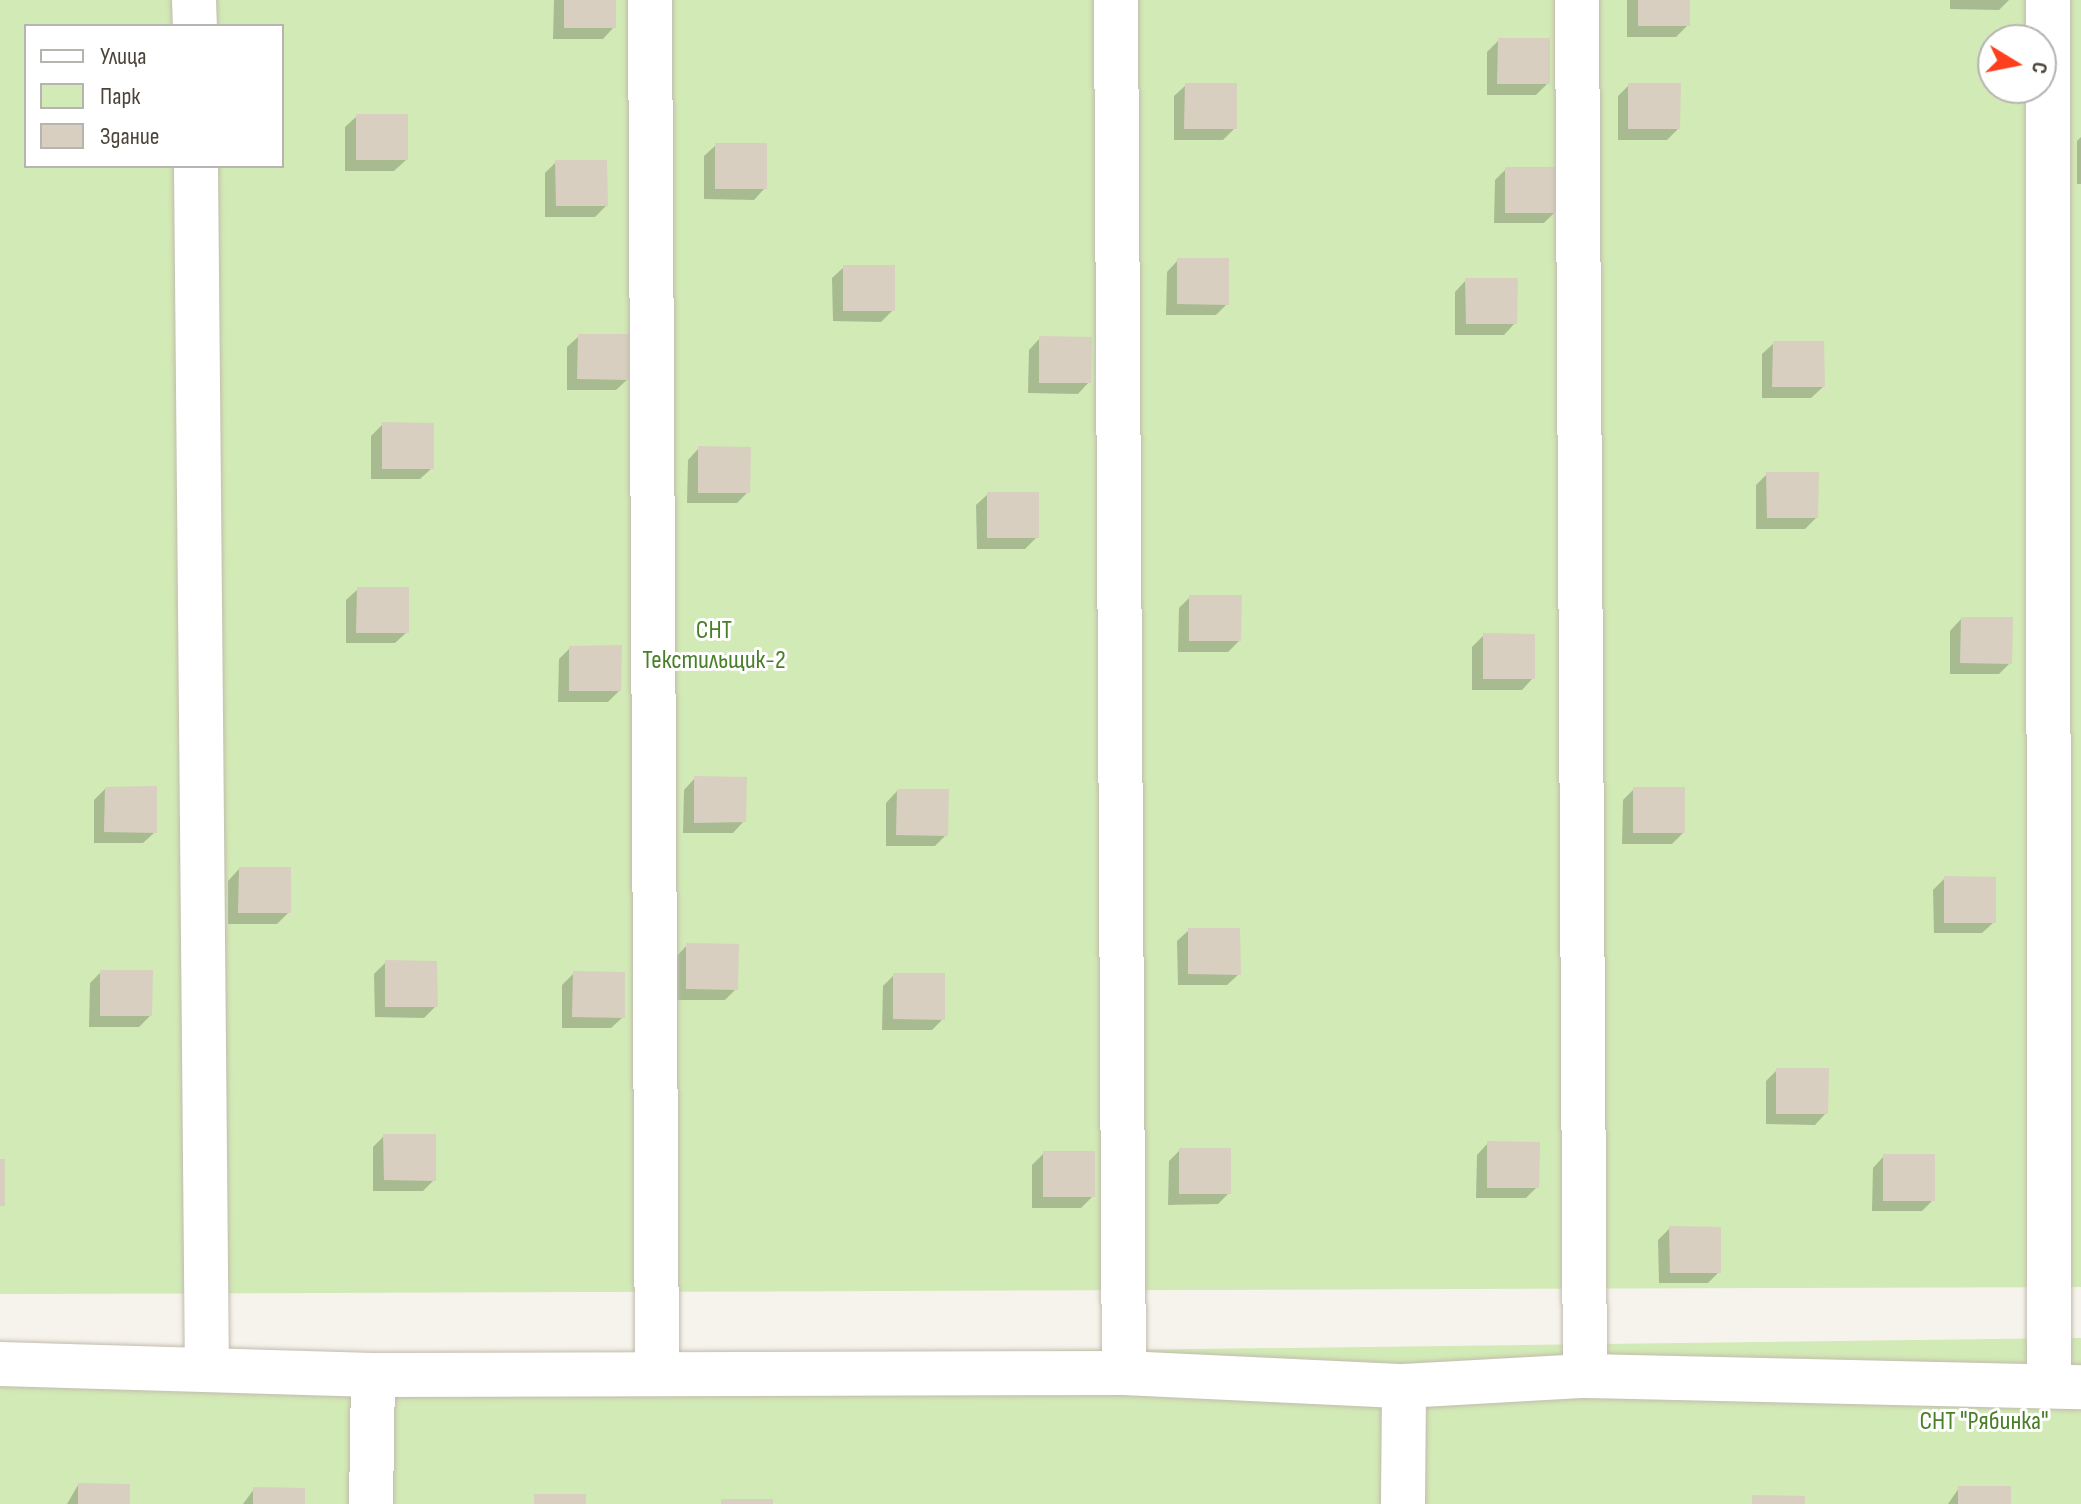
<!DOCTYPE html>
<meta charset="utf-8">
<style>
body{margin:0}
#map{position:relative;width:2081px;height:1504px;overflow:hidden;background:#f6f3ec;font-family:"Sofia Sans Condensed",sans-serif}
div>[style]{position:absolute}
.green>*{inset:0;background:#d2eab5}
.shadow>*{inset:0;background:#0003}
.building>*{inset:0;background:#d8cfc1}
.roads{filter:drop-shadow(0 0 2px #c2bbae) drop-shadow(0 0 2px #c2bbae)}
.minor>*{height:44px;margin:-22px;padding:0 22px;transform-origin:22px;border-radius:22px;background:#fff}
span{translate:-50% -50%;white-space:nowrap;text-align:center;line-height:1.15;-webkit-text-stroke:6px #fff;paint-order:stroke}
.park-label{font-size:26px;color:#4a7f2a}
.legend{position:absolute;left:24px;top:24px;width:260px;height:144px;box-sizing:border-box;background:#fff;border:2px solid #b7b4b0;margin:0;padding:10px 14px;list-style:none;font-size:24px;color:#4b4439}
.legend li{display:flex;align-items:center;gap:16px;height:40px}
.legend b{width:40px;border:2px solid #b7b4b0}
.north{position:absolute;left:1977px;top:24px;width:80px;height:80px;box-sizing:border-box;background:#fff;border:2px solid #b7b4b0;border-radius:50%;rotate:100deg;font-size:22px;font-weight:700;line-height:32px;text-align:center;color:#4b4439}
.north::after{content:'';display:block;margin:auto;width:28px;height:36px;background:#fc3f1d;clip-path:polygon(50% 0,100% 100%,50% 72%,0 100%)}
</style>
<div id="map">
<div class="green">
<i style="clip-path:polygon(evenodd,0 0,2081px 0,2081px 1287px,0 1294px,0 0,26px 26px,282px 26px,282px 166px,26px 166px,26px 26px,0 0,1993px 40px,2041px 40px,2041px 88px,1993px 88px,1993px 40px)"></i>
<i style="clip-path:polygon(2081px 1338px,2081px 1504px,0 1504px,0 1364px)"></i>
</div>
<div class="shadow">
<i style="clip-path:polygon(554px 0,614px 0,614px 27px,603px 39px,553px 39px)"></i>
<i style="clip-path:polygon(1627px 0,1688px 0,1688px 25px,1676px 37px,1627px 37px)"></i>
<i style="clip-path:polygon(1950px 0,2009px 0,1999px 10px,1950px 9px)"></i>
<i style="clip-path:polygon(1499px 40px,1548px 83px,1536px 95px,1487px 95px,1487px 52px)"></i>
<i style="clip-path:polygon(1186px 85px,1235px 128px,1223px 140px,1174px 140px,1174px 96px)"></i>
<i style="clip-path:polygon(1629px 85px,1678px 129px,1667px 140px,1618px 140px,1618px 96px)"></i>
<i style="clip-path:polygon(357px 116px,406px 160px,394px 171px,345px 171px,345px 127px)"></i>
<i style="clip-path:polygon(2081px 137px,2081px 184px,2077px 184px,2077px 141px)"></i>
<i style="clip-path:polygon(716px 145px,765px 188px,754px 200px,704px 199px,704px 156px)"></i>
<i style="clip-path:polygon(556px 162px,606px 206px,595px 217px,545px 217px,545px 173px)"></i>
<i style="clip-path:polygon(1506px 169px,1555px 212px,1544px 223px,1494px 223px,1495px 180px)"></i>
<i style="clip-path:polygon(1178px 260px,1227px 304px,1216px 315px,1166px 315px,1167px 272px)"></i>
<i style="clip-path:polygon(844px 267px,893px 310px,881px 322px,833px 321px,832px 278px)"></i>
<i style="clip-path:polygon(1466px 280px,1515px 323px,1504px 335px,1455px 335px,1455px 292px)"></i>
<i style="clip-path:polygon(579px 336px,628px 379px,616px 390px,567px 390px,567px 347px)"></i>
<i style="clip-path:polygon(1040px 338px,1089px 382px,1078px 394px,1028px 393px,1029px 350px)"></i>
<i style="clip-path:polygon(1774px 343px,1823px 387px,1811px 398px,1762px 398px,1762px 354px)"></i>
<i style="clip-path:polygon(383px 424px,432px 468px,420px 479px,371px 479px,371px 436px)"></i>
<i style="clip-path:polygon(699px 448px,748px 492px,737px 503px,687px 503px,688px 460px)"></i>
<i style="clip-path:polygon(1767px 474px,1816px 518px,1805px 529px,1756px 529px,1756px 485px)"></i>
<i style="clip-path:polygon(988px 494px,1037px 537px,1025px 549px,977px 549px,976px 505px)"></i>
<i style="clip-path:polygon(358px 589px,407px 632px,395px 643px,346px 643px,346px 600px)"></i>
<i style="clip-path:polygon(1190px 597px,1239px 641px,1228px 652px,1178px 652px,1179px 608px)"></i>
<i style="clip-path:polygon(1961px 619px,2010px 663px,1999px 674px,1950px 674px,1950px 631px)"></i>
<i style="clip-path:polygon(1484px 635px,1533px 678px,1522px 690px,1472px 690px,1472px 647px)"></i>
<i style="clip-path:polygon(570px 648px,619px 691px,608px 702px,558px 702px,559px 659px)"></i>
<i style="clip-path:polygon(695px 778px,744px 821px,733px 833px,683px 833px,684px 790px)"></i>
<i style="clip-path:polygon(105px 789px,155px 832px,143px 843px,94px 843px,94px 800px)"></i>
<i style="clip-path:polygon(1634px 789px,1683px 833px,1672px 844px,1622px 844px,1623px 800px)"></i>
<i style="clip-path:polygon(897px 791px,946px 835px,935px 846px,886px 846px,886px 803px)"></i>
<i style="clip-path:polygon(239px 869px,289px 912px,277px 924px,228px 924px,228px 881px)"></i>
<i style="clip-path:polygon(1945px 878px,1994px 922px,1982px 933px,1934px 933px,1933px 890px)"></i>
<i style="clip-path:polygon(1189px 930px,1239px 974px,1227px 985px,1178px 985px,1177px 941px)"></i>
<i style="clip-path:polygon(687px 945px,736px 989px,725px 1000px,675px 1000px,676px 957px)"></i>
<i style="clip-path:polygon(386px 962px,436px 1006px,424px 1018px,375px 1017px,374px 974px)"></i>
<i style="clip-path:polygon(101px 972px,150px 1016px,139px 1027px,89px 1027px,90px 983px)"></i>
<i style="clip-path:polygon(574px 973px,623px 1017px,611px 1028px,562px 1028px,562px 985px)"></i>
<i style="clip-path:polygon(894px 975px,943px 1019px,932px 1030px,882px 1030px,883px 986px)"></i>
<i style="clip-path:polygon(1777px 1070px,1826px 1113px,1815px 1125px,1766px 1124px,1766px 1081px)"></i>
<i style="clip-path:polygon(384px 1136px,434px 1180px,423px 1191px,373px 1191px,373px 1147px)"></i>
<i style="clip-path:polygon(1488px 1143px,1537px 1187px,1526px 1198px,1476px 1198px,1477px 1155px)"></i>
<i style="clip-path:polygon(1180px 1150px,1229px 1193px,1218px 1204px,1168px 1205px,1169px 1161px)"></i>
<i style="clip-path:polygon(1044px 1153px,1093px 1196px,1081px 1208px,1032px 1208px,1032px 1165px)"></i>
<i style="clip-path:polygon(1884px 1156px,1933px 1200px,1922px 1211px,1872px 1211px,1873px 1168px)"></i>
<i style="clip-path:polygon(1670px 1228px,1719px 1272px,1708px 1283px,1659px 1283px,1658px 1240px)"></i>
<i style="clip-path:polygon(78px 1485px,128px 1504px,67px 1504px)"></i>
<i style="clip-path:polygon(1959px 1488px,2009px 1504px,1948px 1504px)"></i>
<i style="clip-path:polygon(254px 1489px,303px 1504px,243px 1504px)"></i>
</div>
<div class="building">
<i style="clip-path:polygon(564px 0,616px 0,616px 28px,564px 28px)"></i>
<i style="clip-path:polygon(1638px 0,1690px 0,1690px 26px,1638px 26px)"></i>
<i style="clip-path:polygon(1498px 38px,1550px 38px,1550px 84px,1497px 84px)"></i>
<i style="clip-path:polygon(1185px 83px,1237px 83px,1237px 129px,1184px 129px)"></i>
<i style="clip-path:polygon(1628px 83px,1681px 83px,1680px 129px,1628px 129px)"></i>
<i style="clip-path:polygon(356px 114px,408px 114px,408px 160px,356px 160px)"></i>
<i style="clip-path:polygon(715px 143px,767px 143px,767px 189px,715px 189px)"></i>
<i style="clip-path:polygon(555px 160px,607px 160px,608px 206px,556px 206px)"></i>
<i style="clip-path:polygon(1505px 167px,1558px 167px,1557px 213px,1505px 213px)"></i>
<i style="clip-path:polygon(1177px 258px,1229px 258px,1229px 305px,1177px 304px)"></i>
<i style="clip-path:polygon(843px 265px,895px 265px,895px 311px,843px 311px)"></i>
<i style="clip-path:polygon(1465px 278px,1518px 278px,1517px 324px,1466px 324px)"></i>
<i style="clip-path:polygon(578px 334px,630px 334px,630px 380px,577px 379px)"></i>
<i style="clip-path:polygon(1039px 336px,1092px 337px,1091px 383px,1039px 383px)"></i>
<i style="clip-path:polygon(1773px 341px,1824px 341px,1825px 387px,1772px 387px)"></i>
<i style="clip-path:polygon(382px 422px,434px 423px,434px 469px,382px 469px)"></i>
<i style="clip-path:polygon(698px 446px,751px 447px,750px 493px,698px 493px)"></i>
<i style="clip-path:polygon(1766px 472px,1819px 472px,1818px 518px,1767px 518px)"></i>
<i style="clip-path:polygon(987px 492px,1039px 492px,1039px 538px,987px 538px)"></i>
<i style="clip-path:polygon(357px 587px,409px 587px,409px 633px,356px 633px)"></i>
<i style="clip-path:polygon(1189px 595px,1242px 595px,1241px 641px,1189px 641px)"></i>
<i style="clip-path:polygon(1961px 617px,2013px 617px,2012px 664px,1960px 663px)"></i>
<i style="clip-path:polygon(1483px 633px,1535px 634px,1535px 679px,1483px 679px)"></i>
<i style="clip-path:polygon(622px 645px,621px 691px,569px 691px,569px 646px)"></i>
<i style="clip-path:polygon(694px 776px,747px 777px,746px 822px,694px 823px)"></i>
<i style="clip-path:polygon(157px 786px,157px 833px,104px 832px,105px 787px)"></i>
<i style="clip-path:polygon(1633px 787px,1685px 787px,1685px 833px,1633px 833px)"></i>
<i style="clip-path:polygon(897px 789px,949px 789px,948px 836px,896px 835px)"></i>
<i style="clip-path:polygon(239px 867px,291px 867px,291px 913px,238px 913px)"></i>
<i style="clip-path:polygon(1944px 876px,1996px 877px,1996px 923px,1944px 923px)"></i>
<i style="clip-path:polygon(1188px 928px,1240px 928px,1241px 975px,1188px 974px)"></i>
<i style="clip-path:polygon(686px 943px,739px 944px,738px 990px,686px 989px)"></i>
<i style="clip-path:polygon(385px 960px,437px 961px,438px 1007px,385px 1007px)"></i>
<i style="clip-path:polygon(100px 970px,153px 970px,152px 1016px,100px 1016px)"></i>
<i style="clip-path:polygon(573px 971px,625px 972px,625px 1018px,572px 1017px)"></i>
<i style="clip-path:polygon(893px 973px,945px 973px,945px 1020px,893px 1019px)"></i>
<i style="clip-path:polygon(1776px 1068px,1829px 1068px,1828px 1114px,1776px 1114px)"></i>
<i style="clip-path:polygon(383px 1134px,436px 1134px,436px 1181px,384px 1180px)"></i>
<i style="clip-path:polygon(1487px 1141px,1540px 1142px,1539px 1188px,1487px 1188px)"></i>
<i style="clip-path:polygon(1179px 1148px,1231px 1148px,1231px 1194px,1179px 1194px)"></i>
<i style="clip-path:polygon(1043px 1151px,1095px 1151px,1095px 1197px,1043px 1197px)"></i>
<i style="clip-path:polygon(1883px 1154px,1935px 1154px,1935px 1201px,1883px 1201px)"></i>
<i style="clip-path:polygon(0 1159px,5px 1159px,5px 1206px,0 1206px)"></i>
<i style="clip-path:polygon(1669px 1226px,1721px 1227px,1721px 1273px,1670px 1273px)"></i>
<i style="clip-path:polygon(78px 1483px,130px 1484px,130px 1504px,78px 1504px)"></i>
<i style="clip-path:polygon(1958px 1486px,2011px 1486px,2011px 1504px,1958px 1504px)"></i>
<i style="clip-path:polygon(253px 1487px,305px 1488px,305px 1504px,253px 1504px)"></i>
<i style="clip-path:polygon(534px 1494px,586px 1494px,586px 1504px,534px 1504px)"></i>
<i style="clip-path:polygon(1752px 1495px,1805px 1496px,1805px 1504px,1752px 1504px)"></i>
<i style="clip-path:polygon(721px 1499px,773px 1499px,773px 1504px,721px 1504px)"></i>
</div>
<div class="roads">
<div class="minor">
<i style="left:194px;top:0;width:26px;rotate:88deg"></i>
<i style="left:650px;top:0;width:1373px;rotate:89.71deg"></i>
<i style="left:1116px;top:0;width:1373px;rotate:89.67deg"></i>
<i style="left:1577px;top:0;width:1376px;rotate:89.67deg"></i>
<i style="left:2048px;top:0;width:1385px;rotate:89.96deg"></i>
<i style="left:196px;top:166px;width:1202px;rotate:89.48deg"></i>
<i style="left:0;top:1364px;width:373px;rotate:1.7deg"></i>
<i style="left:373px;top:1375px;width:751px;rotate:-0.15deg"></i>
<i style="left:1124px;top:1373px;width:280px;rotate:2.7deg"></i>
<i style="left:1404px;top:1386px;width:181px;rotate:-3.2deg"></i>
<i style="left:1585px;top:1376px;width:496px;rotate:1.3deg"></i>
<i style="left:371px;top:1504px;width:129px;rotate:-89.1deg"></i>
<i style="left:1403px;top:1504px;width:118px;rotate:-89.5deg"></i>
</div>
</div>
<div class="park-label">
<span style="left:714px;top:646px">СНТ<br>Текстильщик-2</span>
<span style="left:1984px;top:1422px">СНТ "Рябинка"</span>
</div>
<ul class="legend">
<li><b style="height:10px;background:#fff"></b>Улица</li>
<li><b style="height:22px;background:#d2eab5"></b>Парк</li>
<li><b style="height:22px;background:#d8cfc1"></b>Здание</li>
</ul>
<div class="north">С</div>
</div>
